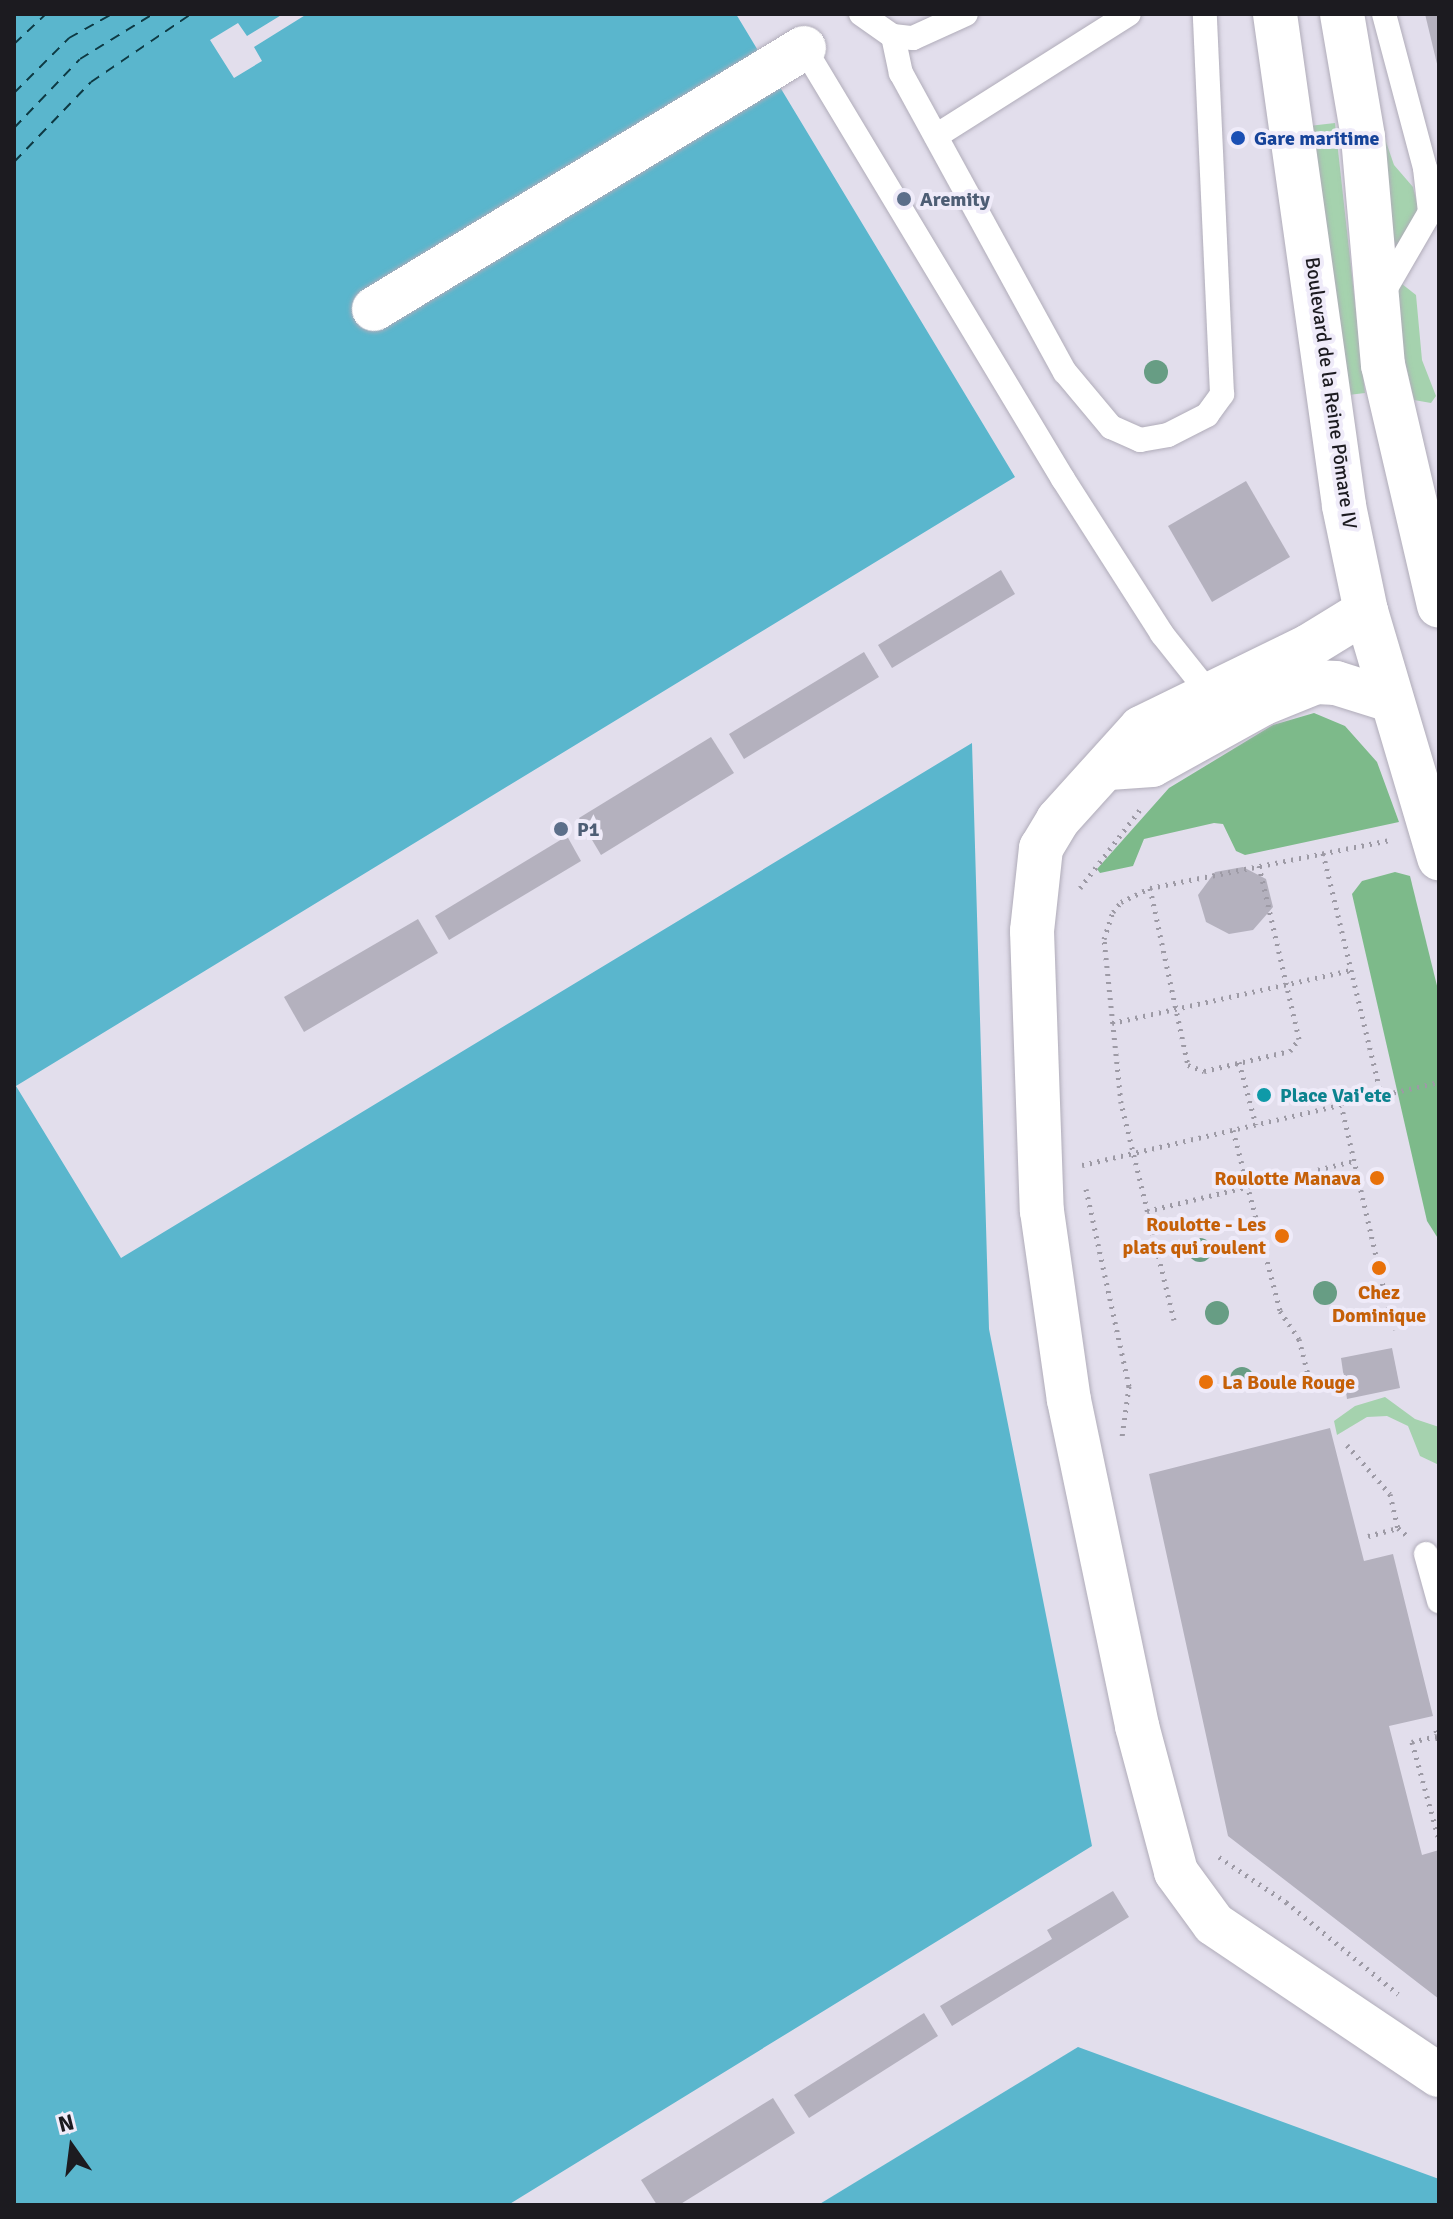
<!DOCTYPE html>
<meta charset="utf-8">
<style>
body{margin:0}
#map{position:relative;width:1453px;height:2219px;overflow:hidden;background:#e2deec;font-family:Signika,sans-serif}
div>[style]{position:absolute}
.green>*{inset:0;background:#a5d2ae}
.forest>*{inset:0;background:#7dba8a}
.water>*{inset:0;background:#5ab6cd}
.pier>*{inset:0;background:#e2deec}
.ferry>*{height:2px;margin-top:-1px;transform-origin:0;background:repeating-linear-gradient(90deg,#0d3943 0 10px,transparent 0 18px)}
.building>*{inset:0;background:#b4b1be}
.path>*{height:5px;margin-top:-2.5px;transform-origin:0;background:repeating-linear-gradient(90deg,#9d9aa5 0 2px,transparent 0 8px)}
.roads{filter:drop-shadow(0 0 2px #b0acb9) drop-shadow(0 0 2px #b0acb9)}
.lane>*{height:24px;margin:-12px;padding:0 12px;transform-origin:12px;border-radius:12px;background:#fff}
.street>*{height:44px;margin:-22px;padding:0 22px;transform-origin:22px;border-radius:22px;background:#fff}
.primary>*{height:44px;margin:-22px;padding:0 22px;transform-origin:22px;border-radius:22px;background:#fff}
.trees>*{width:24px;height:24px;margin:-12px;border-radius:50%;background:#679d84}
.dots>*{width:22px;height:22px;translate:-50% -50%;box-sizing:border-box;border:4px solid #efebf9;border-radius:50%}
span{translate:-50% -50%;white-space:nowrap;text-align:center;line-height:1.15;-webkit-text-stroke:8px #efebf9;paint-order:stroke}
.transit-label{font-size:20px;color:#164399;font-weight:700}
.left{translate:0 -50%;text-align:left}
.service-label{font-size:20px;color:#4e5e75;font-weight:700}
.street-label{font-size:20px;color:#1c1b20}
.culture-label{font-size:20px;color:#0d838f;font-weight:700}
.food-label{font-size:20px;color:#c56008;font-weight:700}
.right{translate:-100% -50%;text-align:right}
.frame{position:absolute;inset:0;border:16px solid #1c1b20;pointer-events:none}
.north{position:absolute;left:32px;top:2107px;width:80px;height:80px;-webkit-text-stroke:6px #efebf9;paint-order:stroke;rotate:346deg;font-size:22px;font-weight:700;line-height:32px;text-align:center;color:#1c1b20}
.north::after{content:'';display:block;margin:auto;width:28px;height:36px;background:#1c1b20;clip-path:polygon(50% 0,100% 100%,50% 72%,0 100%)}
</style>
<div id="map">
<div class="green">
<i style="clip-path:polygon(1335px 123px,1365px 393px,1340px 396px,1309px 126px)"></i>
<i style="clip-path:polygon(1384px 136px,1394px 165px,1413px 187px,1420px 215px,1417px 226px,1388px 257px)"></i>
<i style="clip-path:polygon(1402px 284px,1416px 295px,1422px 360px,1436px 396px,1431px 403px,1414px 400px,1389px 294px)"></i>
<i style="clip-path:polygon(1385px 1397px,1415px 1419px,1439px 1427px,1439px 1465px,1420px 1456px,1408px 1426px,1387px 1416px,1367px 1417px,1337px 1435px,1334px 1421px,1355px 1406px)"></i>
</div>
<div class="forest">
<i style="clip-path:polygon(1314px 713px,1345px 726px,1377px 762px,1399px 822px,1245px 855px,1236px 851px,1223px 824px,1214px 823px,1144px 839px,1133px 866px,1100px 873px,1097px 869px,1169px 788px,1273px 725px)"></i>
<i style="clip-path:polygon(1395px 872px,1410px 876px,1439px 994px,1439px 1240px,1427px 1221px,1352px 894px,1362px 881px)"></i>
</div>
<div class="water">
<i style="clip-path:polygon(14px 14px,736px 14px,1015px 477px,16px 1086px,121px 1258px,972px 743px,989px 1329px,1092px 1846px,508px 2205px,14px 2205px)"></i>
<i style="clip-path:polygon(1078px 2047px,1439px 2179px,1439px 2205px,818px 2205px)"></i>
</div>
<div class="pier">
<i style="clip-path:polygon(283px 14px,307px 14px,254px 47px,262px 61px,234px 78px,210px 40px,238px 23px,247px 36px)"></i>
</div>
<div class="ferry">
<i style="left:14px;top:44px;width:44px;rotate:-43.2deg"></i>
<i style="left:14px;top:93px;width:78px;rotate:-45deg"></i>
<i style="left:69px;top:38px;width:49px;rotate:-29.2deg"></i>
<i style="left:14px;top:128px;width:95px;rotate:-46.3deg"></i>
<i style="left:80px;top:59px;width:86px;rotate:-31.7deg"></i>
<i style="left:14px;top:162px;width:111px;rotate:-46.1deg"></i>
<i style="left:91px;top:82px;width:121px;rotate:-34.2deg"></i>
</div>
<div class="building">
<i style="clip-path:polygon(1425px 14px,1439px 14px,1439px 68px,1438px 68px)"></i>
<i style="clip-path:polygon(1246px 481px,1290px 557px,1212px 602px,1168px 526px)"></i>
<i style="clip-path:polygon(1001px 570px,1015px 594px,892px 668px,878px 645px)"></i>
<i style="clip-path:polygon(864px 652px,879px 677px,744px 759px,729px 734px)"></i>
<i style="clip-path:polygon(711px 737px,734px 773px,601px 855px,579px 818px)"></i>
<i style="clip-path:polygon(567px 836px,581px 861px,449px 940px,435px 916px)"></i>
<i style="clip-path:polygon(1243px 867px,1266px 879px,1273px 907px,1253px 930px,1229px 934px,1206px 922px,1198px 895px,1215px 872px)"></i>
<i style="clip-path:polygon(418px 919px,438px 953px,304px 1032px,284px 997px)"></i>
<i style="clip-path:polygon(1392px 1348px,1400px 1388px,1347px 1399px,1341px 1358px)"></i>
<i style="clip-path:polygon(1330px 1428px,1364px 1561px,1393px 1554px,1433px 1716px,1389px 1726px,1422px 1855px,1439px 1850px,1439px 1999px,1228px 1836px,1149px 1474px)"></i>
<i style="clip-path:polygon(1113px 1891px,1129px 1917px,952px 2026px,940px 2006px,1052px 1939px,1047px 1930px)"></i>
<i style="clip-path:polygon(924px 2013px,938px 2036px,809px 2118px,794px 2095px)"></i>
<i style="clip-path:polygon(773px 2098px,795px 2133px,679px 2205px,657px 2205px,641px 2180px)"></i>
</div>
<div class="path">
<i style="left:1323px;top:853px;width:249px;rotate:76.5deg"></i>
<i style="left:1080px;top:888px;width:102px;rotate:-52.6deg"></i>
<i style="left:1150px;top:888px;width:181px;rotate:77.9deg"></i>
<i style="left:1188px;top:1065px;width:17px;rotate:21deg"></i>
<i style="left:1204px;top:1071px;width:88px;rotate:-13.1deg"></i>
<i style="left:1290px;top:1051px;width:15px;rotate:-53deg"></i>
<i style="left:1299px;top:1039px;width:178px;rotate:-103deg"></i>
<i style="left:1112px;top:1023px;width:245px;rotate:-12.5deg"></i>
<i style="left:1239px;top:1062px;width:65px;rotate:74.9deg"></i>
<i style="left:1341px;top:1104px;width:232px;rotate:77deg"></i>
<i style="left:1233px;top:1130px;width:187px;rotate:75.4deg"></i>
<i style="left:1280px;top:1311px;width:34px;rotate:56deg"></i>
<i style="left:1299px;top:1339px;width:49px;rotate:75.7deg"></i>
<i style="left:1082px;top:1165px;width:367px;rotate:-13.1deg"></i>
<i style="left:1086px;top:1189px;width:202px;rotate:77.7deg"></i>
<i style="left:1129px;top:1386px;width:51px;rotate:97.8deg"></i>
<i style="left:1147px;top:1211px;width:213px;rotate:-13.6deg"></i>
<i style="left:1174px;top:1320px;width:223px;rotate:-103.7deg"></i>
<i style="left:1121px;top:1103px;width:165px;rotate:-95.9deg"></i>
<i style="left:1104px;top:939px;width:28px;rotate:-72deg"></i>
<i style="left:1113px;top:912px;width:13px;rotate:-51deg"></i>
<i style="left:1121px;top:902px;width:32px;rotate:-26deg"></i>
<i style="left:1150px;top:888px;width:246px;rotate:-11.3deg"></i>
<i style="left:1347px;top:1445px;width:65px;rotate:48.7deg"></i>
<i style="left:1390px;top:1494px;width:35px;rotate:77deg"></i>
<i style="left:1398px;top:1528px;width:11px;rotate:41deg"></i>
<i style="left:1368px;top:1536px;width:31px;rotate:-15deg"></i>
<i style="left:1436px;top:1730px;width:14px;rotate:78deg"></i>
<i style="left:1437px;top:1736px;width:26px;rotate:167deg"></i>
<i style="left:1412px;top:1742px;width:102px;rotate:74.6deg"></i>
<i style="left:1219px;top:1857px;width:81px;rotate:33.9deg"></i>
<i style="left:1286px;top:1902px;width:145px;rotate:39.4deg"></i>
</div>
<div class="roads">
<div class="lane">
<i style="left:861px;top:14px;width:39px;rotate:35deg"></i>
<i style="left:893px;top:36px;width:20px;rotate:6deg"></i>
<i style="left:913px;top:38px;width:58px;rotate:-24.4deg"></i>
<i style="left:893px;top:36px;width:38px;rotate:78deg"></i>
<i style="left:901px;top:73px;width:341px;rotate:61.3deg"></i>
<i style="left:1065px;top:372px;width:72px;rotate:50.1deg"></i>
<i style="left:1111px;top:427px;width:32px;rotate:24deg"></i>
<i style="left:1140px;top:440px;width:28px;rotate:-10deg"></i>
<i style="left:1168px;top:435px;width:44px;rotate:-27.1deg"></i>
<i style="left:1207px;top:415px;width:26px;rotate:-54deg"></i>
<i style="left:1222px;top:394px;width:380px;rotate:-92.6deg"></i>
<i style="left:804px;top:48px;width:503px;rotate:59deg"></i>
<i style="left:1063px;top:479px;width:184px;rotate:57.4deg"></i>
<i style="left:1162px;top:634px;width:87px;rotate:51.5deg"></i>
<i style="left:936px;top:136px;width:228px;rotate:-32.3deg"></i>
<i style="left:1379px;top:300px;width:102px;rotate:-59.9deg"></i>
<i style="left:1430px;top:212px;width:44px;rotate:-96.5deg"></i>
<i style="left:1425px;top:168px;width:159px;rotate:-104.9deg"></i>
<i style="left:1426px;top:1554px;width:49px;rotate:74.5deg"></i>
</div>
<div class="street">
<i style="left:374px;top:309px;width:503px;rotate:-31.26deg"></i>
<i style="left:1366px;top:611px;width:67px;rotate:148.4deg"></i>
<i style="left:1309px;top:646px;width:187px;rotate:154deg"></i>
<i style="left:1141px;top:728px;width:124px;rotate:132.1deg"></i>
<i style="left:1058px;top:820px;width:33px;rotate:121deg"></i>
<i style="left:1041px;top:848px;width:83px;rotate:96.2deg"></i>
<i style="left:1032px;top:931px;width:280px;rotate:88deg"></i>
<i style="left:1042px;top:1211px;width:191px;rotate:81.9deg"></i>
<i style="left:1069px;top:1400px;width:333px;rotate:78.2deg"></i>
<i style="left:1137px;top:1726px;width:151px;rotate:75deg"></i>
<i style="left:1176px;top:1872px;width:64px;rotate:53.8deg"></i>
<i style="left:1214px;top:1924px;width:271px;rotate:33.9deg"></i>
<i style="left:1109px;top:768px;width:43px;rotate:-4deg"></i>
<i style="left:1152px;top:765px;width:126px;rotate:-29deg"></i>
<i style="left:1262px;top:704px;width:58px;rotate:-22.2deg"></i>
<i style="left:1316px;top:682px;width:20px;rotate:3deg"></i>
<i style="left:1336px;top:683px;width:57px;rotate:17.5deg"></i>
</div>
<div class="primary">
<i style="left:1275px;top:14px;width:497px;rotate:82deg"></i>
<i style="left:1344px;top:506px;width:107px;rotate:78.2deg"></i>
<i style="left:1366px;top:611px;width:258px;rotate:73.5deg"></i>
<i style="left:1342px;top:14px;width:125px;rotate:80.3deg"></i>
<i style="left:1363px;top:137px;width:229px;rotate:85deg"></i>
<i style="left:1383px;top:365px;width:247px;rotate:76.9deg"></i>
</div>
</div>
<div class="trees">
<i style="left:1156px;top:372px"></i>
<i style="left:1200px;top:1250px"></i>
<i style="left:1325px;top:1293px"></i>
<i style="left:1217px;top:1313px"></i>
<i style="left:1242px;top:1379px"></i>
</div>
<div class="dots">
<i style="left:1238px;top:138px;background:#1a4fb4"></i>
<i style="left:904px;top:199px;background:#5c6f8a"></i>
<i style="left:561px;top:829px;background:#5c6f8a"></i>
<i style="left:1264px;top:1095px;background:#0f9aa8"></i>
<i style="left:1377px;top:1178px;background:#e8710a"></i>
<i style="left:1282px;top:1236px;background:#e8710a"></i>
<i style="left:1379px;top:1268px;background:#e8710a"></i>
<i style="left:1206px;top:1382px;background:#e8710a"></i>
</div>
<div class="transit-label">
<span class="left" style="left:1254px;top:138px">Gare maritime</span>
</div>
<div class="service-label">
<span class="left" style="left:920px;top:199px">Aremity</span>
<span class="left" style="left:577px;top:829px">P1</span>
</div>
<div class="street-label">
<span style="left:1331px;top:393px;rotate:82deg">Boulevard de la Reine Pōmare IV</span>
</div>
<div class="culture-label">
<span class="left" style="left:1280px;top:1095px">Place Vai'ete</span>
</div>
<div class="food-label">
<span class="right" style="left:1361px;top:1178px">Roulotte Manava</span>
<span class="right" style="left:1266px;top:1236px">Roulotte - Les<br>plats qui roulent</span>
<span style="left:1379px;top:1304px">Chez<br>Dominique</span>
<span class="left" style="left:1222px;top:1382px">La Boule Rouge</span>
</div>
<div class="frame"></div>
<div class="north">N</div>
</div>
